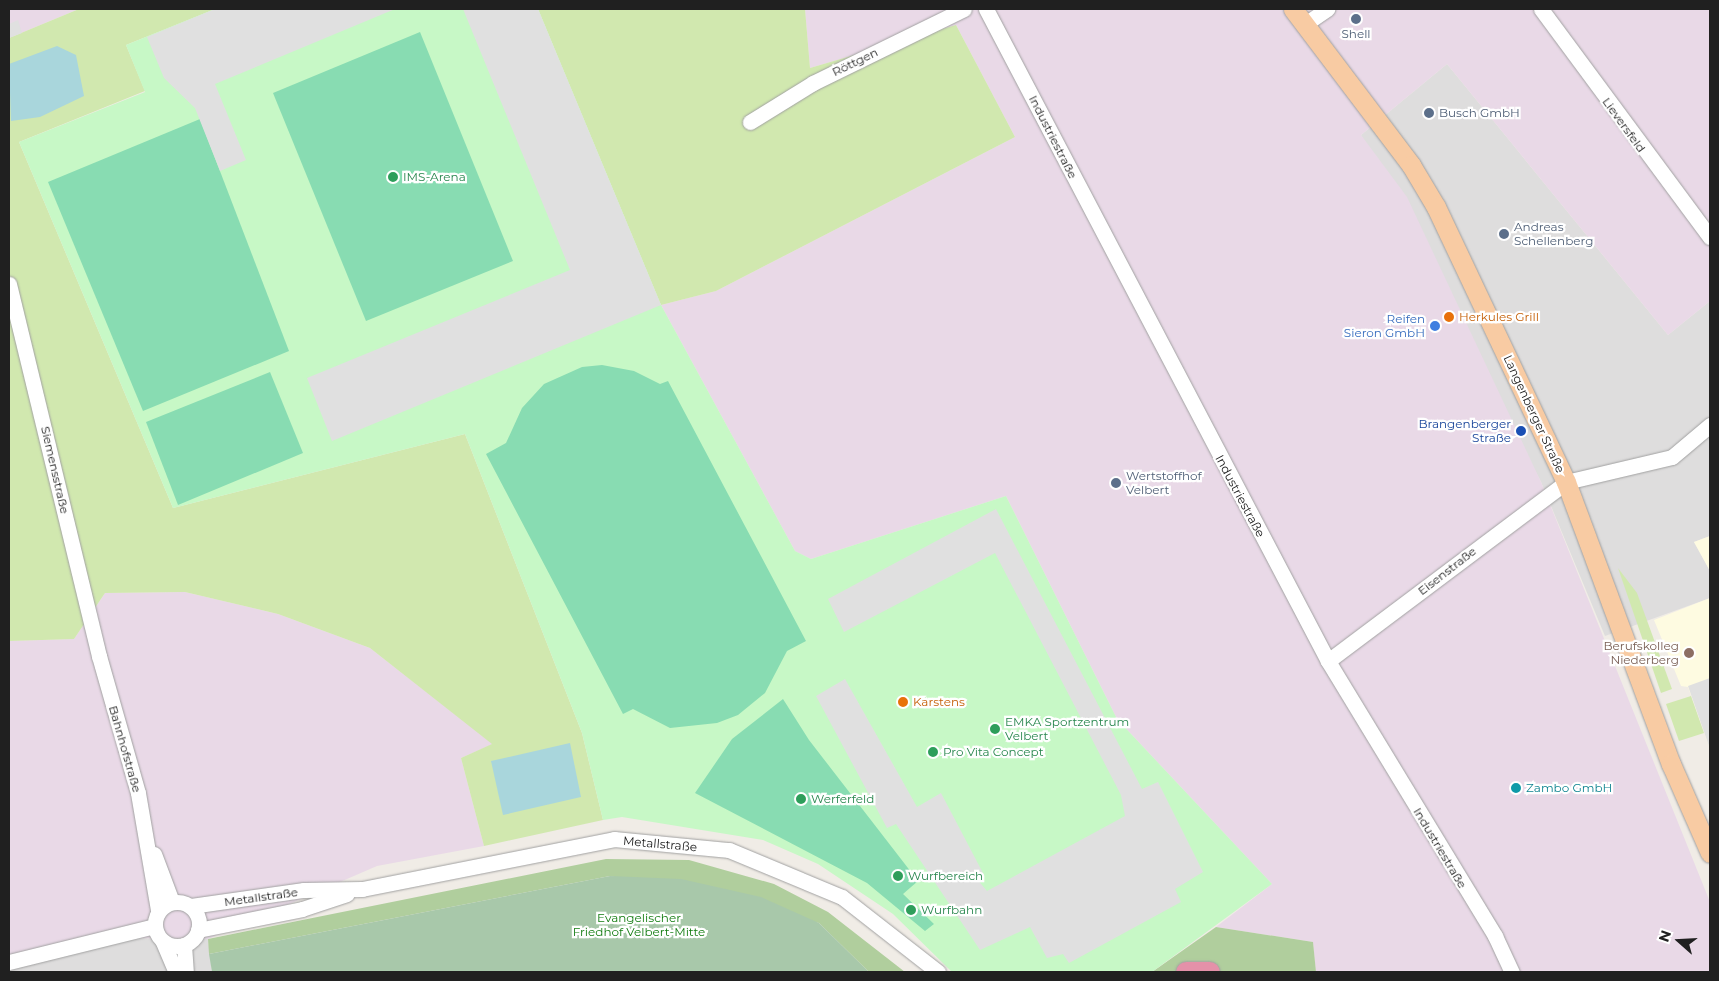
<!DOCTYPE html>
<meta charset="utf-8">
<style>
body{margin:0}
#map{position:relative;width:1719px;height:981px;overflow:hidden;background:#f0ece6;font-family:Montserrat,sans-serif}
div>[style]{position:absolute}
.residential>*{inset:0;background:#dedddd}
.industrial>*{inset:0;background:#e9d9e7}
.education>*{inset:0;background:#fefbe1}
.grass>*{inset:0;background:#d1e8af}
.forest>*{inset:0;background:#b0ce9d}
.cemetery>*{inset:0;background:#a8c8aa}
.park>*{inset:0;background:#c7f8c6}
.pitch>*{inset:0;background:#88dcb2}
.parking>*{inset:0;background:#e0e0e0}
.water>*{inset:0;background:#a9d6dc}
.roads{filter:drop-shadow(0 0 1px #a1a1a1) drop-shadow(0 0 1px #a1a1a1)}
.minor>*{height:15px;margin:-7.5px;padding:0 7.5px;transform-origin:7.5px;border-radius:7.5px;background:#fff}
.minor>.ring{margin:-7.5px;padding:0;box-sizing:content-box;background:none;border:15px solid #fff;border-radius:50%}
.major>*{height:19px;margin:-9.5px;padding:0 9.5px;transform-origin:9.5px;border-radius:9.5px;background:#f8cba3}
.highway>*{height:21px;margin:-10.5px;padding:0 10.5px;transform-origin:10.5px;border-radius:10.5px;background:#e491a9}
.dots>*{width:14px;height:14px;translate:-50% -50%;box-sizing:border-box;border:2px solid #fff;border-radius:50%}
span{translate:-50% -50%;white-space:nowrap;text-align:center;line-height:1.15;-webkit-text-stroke:4.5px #fff;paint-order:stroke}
.service-label{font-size:12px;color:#4e5e75}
.left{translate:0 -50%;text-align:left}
.street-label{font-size:12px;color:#202020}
.leisure-label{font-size:12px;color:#27864d}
.food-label{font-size:12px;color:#c56008}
.shop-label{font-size:12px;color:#366cbe}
.right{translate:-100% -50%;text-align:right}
.transit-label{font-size:12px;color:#164399}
.education-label{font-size:12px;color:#785e54}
.culture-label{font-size:12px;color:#0d838f}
.park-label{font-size:12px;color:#127c10}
.frame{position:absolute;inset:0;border:10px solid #202020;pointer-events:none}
.north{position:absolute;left:1654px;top:916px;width:50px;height:50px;-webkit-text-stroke:4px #fff;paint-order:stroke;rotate:289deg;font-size:14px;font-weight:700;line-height:20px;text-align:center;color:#202020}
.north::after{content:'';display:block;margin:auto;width:18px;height:22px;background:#202020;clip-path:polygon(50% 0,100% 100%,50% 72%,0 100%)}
</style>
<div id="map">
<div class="residential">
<i style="clip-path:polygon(1447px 64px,1668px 335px,1710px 301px,1710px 536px,1694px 542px,1710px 571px,1710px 598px,1605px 636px,1541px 482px,1361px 135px)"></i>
<i style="clip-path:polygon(123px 938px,208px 939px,212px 972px,9px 972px,9px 967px)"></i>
</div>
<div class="industrial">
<i style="clip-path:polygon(9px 9px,79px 9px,9px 38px)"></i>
<i style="clip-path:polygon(805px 9px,1710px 9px,1710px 301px,1668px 335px,1447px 64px,1361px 135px,1407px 197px,1541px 482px,1710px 902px,1710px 972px,1316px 972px,1313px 942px,1216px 927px,1272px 884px,1117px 719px,1006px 496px,811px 559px,795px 551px,661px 305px,716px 291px,1015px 137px,956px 25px,810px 68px)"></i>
<i style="clip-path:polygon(185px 592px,278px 614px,370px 648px,493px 744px,461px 758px,484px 846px,377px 866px,208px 939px,123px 938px,9px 967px,9px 641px,74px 639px,105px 593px)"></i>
</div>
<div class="education">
<i style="clip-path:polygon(1710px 536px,1710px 571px,1694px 542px)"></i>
<i style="clip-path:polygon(1710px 598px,1710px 749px,1688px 687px,1681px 686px,1654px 620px)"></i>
</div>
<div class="grass">
<i style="clip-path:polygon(79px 9px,215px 9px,126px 45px,145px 91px,19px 142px,173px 508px,465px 434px,582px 733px,603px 820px,484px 846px,461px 758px,492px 744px,370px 648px,278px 614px,185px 592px,105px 593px,74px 639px,9px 641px,9px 38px)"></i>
<i style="clip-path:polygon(538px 9px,805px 9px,810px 68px,956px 25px,1015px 137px,716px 291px,661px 305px)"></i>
<i style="clip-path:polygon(1618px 568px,1637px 593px,1672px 689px,1661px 693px)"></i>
<i style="clip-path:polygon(1691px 696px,1704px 733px,1679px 741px,1666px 704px)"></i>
</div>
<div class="forest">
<i style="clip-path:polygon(606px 859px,689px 860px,774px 884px,828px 912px,905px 972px,869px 972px,819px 923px,610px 876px,209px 954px,208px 939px)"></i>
<i style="clip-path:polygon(1216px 927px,1313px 942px,1316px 972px,1152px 972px)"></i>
</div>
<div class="cemetery">
<i style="clip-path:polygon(610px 876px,681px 879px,761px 897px,819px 923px,869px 972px,212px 972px,209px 954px)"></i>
</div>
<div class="park">
<i style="clip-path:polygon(215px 9px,538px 9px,661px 305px,795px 551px,811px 559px,1006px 496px,1117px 719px,1272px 884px,1152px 972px,952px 972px,893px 914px,818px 864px,763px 840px,622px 817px,603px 820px,582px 733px,465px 434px,173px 508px,19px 142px,145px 92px,126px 45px)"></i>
</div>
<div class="pitch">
<i style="clip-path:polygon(420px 32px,513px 261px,366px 321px,273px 93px)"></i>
<i style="clip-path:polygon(200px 119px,289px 351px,143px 411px,48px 182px)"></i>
<i style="clip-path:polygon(602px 365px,634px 371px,660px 384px,668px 381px,806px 641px,787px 651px,765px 693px,738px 715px,717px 723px,670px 728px,633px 709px,623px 714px,486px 454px,506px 443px,522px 408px,544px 384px,582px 367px)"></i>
<i style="clip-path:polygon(270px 372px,303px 453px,178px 505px,146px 422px)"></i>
<i style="clip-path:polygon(783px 699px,809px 740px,918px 881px,903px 894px,934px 924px,925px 931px,867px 883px,695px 793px,732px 739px)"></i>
</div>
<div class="parking">
<i style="clip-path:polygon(215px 9px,395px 9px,215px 84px,246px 160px,220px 171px,195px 108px,164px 78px,147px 37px)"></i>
<i style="clip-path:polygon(463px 9px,538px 9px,661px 305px,332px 441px,307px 378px,570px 270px)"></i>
<i style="clip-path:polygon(18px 20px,22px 33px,9px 38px,9px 24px)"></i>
<i style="clip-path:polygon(996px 509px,1142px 789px,1158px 782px,1203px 872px,1175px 889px,1181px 902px,1069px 963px,1063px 954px,1047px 958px,1030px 927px,980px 950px,896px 824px,887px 828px,816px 696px,845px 679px,917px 807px,941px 793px,984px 875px,977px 879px,987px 891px,1125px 816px,1121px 795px,995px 553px,844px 632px,828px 599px)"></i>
<i style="clip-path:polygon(1710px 678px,1710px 749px,1688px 686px)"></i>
</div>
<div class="water">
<i style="clip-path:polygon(57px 46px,76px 55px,84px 96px,40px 117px,11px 121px,9px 64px)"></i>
<i style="clip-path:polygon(570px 743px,581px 797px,503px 815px,491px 761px)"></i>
</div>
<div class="roads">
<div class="minor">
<i style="left:986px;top:9px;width:736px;rotate:62.32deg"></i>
<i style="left:1328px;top:661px;width:322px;rotate:58.7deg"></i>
<i style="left:1495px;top:936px;width:40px;rotate:65deg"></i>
<i style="left:1541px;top:9px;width:284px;rotate:53.5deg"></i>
<i style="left:1305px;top:24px;width:27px;rotate:-34deg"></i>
<i style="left:750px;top:122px;width:74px;rotate:-31.8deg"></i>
<i style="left:813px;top:83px;width:168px;rotate:-26.1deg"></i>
<i style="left:9px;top:284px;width:383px;rotate:76.4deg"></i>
<i style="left:99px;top:656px;width:142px;rotate:74.1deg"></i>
<i style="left:138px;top:793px;width:119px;rotate:80.3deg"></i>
<i style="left:1328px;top:661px;width:298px;rotate:-36.9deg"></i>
<i style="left:1566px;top:482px;width:109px;rotate:-13.3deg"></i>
<i style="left:1672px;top:457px;width:50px;rotate:-40.1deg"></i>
<i style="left:154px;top:854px;width:51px;rotate:69.4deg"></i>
<i class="ring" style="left:155px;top:902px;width:29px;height:29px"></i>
<i style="left:191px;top:906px;width:114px;rotate:-8.1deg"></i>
<i style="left:304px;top:890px;width:58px;rotate:-1deg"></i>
<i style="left:362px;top:889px;width:257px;rotate:-11.2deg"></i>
<i style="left:614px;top:839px;width:116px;rotate:5.5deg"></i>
<i style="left:729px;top:850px;width:122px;rotate:22.6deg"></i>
<i style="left:842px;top:897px;width:122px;rotate:38deg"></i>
<i style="left:198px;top:930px;width:106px;rotate:-11.4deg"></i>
<i style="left:302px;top:909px;width:47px;rotate:-18.4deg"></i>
<i style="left:163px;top:942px;width:33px;rotate:67deg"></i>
<i style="left:184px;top:945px;width:27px;rotate:86deg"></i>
<i style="left:9px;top:962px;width:149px;rotate:-13.9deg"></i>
</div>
<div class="major">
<i style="left:1293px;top:9px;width:196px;rotate:52.9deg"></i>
<i style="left:1411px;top:165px;width:49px;rotate:59.2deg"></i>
<i style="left:1436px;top:207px;width:304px;rotate:64.7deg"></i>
<i style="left:1566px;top:482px;width:301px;rotate:69.6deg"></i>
<i style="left:1671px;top:764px;width:97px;rotate:66.3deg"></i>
</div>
<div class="highway">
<i style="left:1186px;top:972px;width:23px"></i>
</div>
</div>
<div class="dots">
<i style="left:1356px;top:19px;background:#5c6f8a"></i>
<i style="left:1429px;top:113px;background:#5c6f8a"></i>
<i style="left:393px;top:177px;background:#2e9e5b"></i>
<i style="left:1504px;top:234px;background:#5c6f8a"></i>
<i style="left:1449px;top:317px;background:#e8710a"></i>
<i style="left:1435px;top:326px;background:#3f7fe0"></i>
<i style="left:1521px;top:431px;background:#1a4fb4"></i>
<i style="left:1116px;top:483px;background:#5c6f8a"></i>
<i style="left:1689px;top:653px;background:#8d6e63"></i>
<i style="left:903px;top:702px;background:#e8710a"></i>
<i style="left:995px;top:729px;background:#2e9e5b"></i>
<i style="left:933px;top:752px;background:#2e9e5b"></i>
<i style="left:1516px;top:788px;background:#0f9aa8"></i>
<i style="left:801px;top:799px;background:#2e9e5b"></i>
<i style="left:898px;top:876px;background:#2e9e5b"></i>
<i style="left:911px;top:910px;background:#2e9e5b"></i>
</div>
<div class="service-label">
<span style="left:1356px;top:34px">Shell</span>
<span class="left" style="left:1439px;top:113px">Busch GmbH</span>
<span class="left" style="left:1514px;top:234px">Andreas<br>Schellenberg</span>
<span class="left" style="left:1126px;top:483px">Wertstoffhof<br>Velbert</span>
</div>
<div class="street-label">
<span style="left:855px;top:62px;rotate:-26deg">Röttgen</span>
<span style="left:1624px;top:125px;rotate:54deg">Lieversfeld</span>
<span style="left:1053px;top:137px;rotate:63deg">Industriestraße</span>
<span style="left:1534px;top:414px;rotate:65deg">Langenberger Straße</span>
<span style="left:55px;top:470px;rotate:77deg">Siemensstraße</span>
<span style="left:1240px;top:496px;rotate:62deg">Industriestraße</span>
<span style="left:1447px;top:571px;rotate:-38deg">Eisenstraße</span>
<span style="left:125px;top:749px;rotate:74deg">Bahnhofstraße</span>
<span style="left:660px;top:844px;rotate:5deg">Metallstraße</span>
<span style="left:1440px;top:848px;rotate:59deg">Industriestraße</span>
<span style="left:261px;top:897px;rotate:-8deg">Metallstraße</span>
</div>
<div class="leisure-label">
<span class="left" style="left:403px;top:177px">IMS-Arena</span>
<span class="left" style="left:1005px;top:729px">EMKA Sportzentrum<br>Velbert</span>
<span class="left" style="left:943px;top:752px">Pro Vita Concept</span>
<span class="left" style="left:811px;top:799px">Werferfeld</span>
<span class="left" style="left:908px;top:876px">Wurfbereich</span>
<span class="left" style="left:921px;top:910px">Wurfbahn</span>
</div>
<div class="food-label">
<span class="left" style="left:1459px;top:317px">Herkules Grill</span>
<span class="left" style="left:913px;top:702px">Karstens</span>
</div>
<div class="shop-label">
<span class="right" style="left:1425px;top:326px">Reifen<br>Sieron GmbH</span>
</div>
<div class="transit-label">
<span class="right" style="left:1511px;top:431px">Brangenberger<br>Straße</span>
</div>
<div class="education-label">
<span class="right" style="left:1679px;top:653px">Berufskolleg<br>Niederberg</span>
</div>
<div class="culture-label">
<span class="left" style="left:1526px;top:788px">Zambo GmbH</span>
</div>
<div class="park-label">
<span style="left:639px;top:925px">Evangelischer<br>Friedhof Velbert-Mitte</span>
</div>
<div class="frame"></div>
<div class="north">N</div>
</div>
